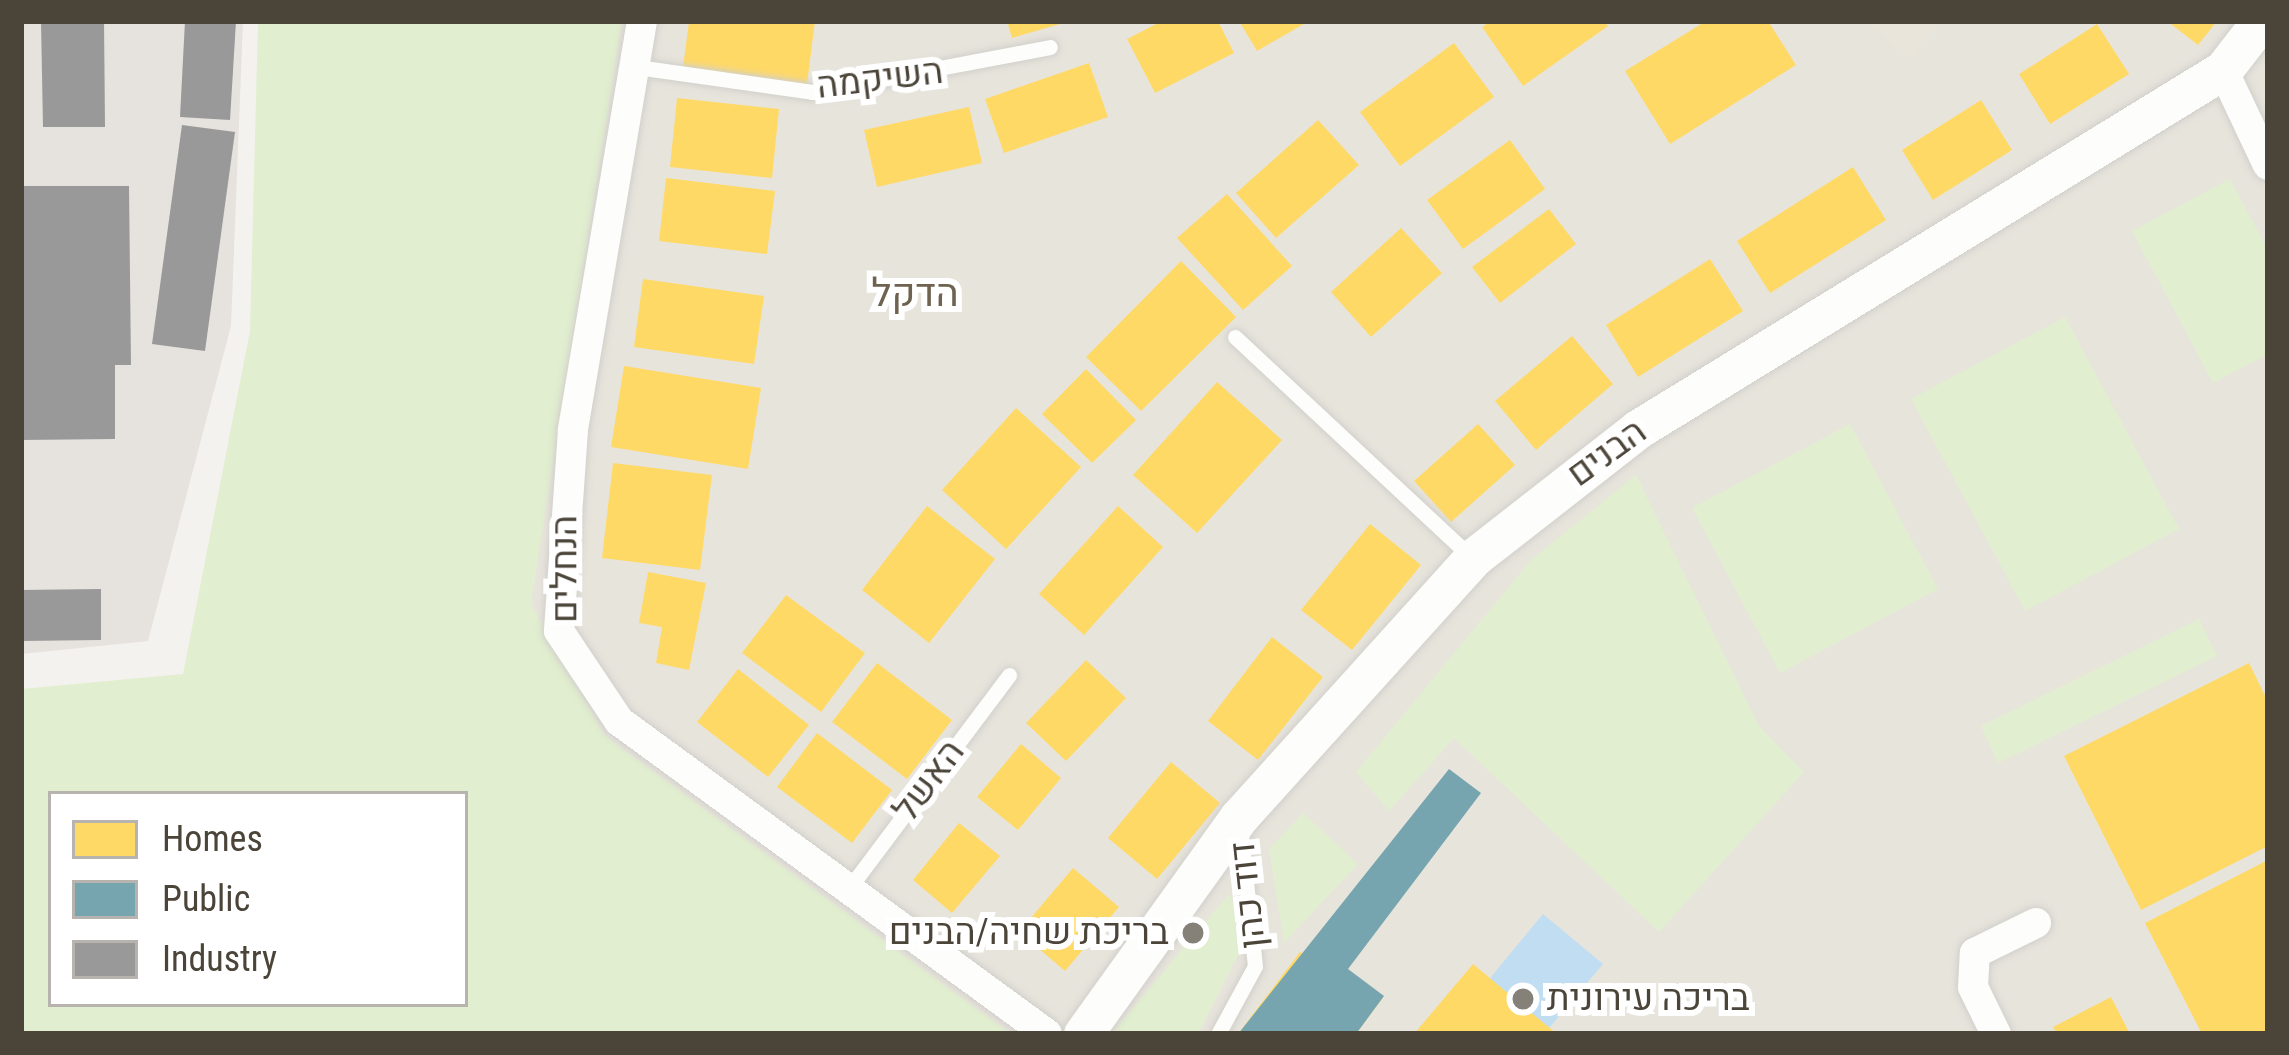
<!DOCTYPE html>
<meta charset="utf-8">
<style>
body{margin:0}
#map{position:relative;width:2289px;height:1055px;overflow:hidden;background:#f4f2ee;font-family:"Roboto Condensed",Heebo,sans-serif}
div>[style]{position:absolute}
.residential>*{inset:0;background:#e7e4dc}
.industrial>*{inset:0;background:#e6e2de}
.education>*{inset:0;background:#eae5da}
.green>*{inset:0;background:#e1eecf}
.water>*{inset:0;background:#c0ddf1}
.homes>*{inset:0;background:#ffd966}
.public>*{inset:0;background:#76a5af}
.industry>*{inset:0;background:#999}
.roads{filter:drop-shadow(0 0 3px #d2d0cb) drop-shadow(0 0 3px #d2d0cb)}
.service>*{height:15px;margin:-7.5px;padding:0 7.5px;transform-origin:7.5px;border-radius:7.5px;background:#fdfdfc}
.minor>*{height:30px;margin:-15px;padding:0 15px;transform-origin:15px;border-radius:15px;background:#fdfdfc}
.tertiary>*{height:39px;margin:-19.5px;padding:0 19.5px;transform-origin:19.5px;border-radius:19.5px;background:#fdfdfc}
.dots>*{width:33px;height:33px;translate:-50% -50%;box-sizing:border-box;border:6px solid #fff;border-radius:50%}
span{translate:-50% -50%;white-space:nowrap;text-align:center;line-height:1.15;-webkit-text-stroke:12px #fff;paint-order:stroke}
.street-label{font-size:36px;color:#4b4439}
.poi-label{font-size:36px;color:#4b4439}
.right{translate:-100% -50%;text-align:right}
.left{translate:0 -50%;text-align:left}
.neighbourhood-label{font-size:39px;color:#6e6250}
.frame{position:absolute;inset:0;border:24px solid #4b4439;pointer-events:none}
.legend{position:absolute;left:48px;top:791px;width:420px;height:216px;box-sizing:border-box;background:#fff;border:3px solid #b7b4b0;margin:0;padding:15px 21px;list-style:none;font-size:36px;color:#4b4439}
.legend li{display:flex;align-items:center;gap:24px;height:60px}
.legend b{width:60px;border:3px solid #b7b4b0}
</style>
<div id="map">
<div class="residential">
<i style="clip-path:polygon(622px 21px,2268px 21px,2268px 1034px,974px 1034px,490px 680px)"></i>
</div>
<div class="industrial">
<i style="clip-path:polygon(21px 21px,243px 21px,231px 326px,148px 641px,21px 654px)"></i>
</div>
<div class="education">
<i style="clip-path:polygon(1868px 21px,1941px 21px,1909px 58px)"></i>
</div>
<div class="green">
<i style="clip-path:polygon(evenodd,258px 21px,622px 21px,531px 604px,605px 736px,1011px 1034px,21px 1034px,21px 689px,183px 674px,250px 331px,258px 21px,51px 794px,465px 794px,465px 1004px,51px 1004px,51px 794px)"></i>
<i style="clip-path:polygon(2230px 179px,2268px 250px,2268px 354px,2213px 383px,2132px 231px)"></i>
<i style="clip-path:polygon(2065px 317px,2179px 529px,2025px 611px,1911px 399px)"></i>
<i style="clip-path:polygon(1850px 424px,1938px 589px,1780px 673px,1692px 508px)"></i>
<i style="clip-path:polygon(1636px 475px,1759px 726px,1804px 772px,1659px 932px,1454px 738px,1389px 811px,1356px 772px,1531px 560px)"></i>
<i style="clip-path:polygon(2199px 619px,2217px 656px,1998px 763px,1981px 726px)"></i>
<i style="clip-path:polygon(1303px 813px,1358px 864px,1284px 943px,1269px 849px)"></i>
<i style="clip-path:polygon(1229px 894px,1247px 937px,1198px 1034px,1111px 1034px)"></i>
</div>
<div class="water">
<i style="clip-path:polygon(1543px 914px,1603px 964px,1544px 1034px,1444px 1034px)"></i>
</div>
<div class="homes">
<i style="clip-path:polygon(689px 21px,815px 21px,807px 84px,683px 68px)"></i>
<i style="clip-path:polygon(1007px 21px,1067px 21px,1067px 22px,1012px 38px)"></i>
<i style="clip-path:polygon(1162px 21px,1218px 21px,1234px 53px,1155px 93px,1127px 39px)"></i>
<i style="clip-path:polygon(1239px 21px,1309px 21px,1257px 51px)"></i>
<i style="clip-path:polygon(1491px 21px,1604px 21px,1608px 26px,1523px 86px,1482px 27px)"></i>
<i style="clip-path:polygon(1706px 21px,1768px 21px,1796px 65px,1670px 144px,1625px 71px)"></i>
<i style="clip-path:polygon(2167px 21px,2217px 21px,2198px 45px)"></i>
<i style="clip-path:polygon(2097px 24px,2129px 74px,2050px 124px,2019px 74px)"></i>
<i style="clip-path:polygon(1454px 43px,1494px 97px,1400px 166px,1360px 112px)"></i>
<i style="clip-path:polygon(1089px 63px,1108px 117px,1004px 153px,985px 99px)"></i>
<i style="clip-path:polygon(677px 98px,779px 109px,772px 178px,670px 167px)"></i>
<i style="clip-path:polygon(1981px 100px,2012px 150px,1933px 200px,1902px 150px)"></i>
<i style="clip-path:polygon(969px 107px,982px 163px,877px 187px,864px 130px)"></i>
<i style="clip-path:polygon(1318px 120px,1359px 165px,1276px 238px,1236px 193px)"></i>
<i style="clip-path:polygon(1510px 140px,1545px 189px,1463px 249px,1427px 200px)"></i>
<i style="clip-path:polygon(1853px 167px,1886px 220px,1770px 293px,1737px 241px)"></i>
<i style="clip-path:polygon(666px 178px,775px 191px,767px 254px,659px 241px)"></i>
<i style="clip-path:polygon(1227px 194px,1292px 266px,1243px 310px,1177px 238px)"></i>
<i style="clip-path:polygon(1549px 209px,1576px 244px,1500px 303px,1472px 267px)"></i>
<i style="clip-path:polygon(1401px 228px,1442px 273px,1371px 337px,1331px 292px)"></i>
<i style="clip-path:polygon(1710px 259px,1743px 311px,1638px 377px,1606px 325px)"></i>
<i style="clip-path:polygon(1181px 261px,1236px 317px,1141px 411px,1086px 357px)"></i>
<i style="clip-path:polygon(643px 279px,764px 296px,754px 364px,634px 347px)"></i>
<i style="clip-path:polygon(1572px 336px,1613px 384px,1536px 450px,1495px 401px)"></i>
<i style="clip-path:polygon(624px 366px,761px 388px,748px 469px,611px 447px)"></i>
<i style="clip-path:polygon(1086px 369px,1136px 420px,1092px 463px,1042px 414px)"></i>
<i style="clip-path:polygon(1217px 382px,1282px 440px,1197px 533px,1133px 475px)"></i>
<i style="clip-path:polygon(1016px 408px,1081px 467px,1006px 549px,942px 490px)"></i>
<i style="clip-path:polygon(1478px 424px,1515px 465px,1451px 522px,1414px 481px)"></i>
<i style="clip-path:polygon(613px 463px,712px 475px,700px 570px,602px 558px)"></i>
<i style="clip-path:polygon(927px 506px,995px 559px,929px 643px,862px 590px)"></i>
<i style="clip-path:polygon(1118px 506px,1163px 547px,1084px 635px,1039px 594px)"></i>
<i style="clip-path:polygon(1370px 524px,1421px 565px,1352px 650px,1301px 610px)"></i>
<i style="clip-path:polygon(648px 572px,706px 583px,689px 670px,656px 663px,662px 627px,639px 623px)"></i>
<i style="clip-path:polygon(786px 595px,865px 653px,821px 712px,742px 653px)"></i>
<i style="clip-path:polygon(1272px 637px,1323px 677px,1258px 760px,1208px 721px)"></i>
<i style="clip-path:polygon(1086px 660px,1126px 698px,1066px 761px,1026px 723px)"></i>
<i style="clip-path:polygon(877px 663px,952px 720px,907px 779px,832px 722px)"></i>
<i style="clip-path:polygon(2249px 663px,2268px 702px,2268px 846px,2141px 910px,2064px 756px)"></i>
<i style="clip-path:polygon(738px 669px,809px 725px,768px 777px,697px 722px)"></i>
<i style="clip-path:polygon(817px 733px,892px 790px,852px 843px,777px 787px)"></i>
<i style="clip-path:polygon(1021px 744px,1061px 778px,1018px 830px,977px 797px)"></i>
<i style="clip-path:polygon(1171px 762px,1220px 803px,1157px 879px,1108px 838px)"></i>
<i style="clip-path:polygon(959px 823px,1000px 856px,952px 913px,913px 880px)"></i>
<i style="clip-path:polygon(2268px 860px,2268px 1034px,2202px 1034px,2145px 923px)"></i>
<i style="clip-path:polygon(1073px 868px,1119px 907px,1065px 971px,1019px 932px)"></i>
<i style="clip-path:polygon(1300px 952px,1384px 996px,1356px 1034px,1238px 1034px)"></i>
<i style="clip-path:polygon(1473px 964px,1557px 1034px,1414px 1034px)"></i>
<i style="clip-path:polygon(2111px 997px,2130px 1034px,2057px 1034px,2053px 1027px)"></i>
</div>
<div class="public">
<i style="clip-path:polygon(1449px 769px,1481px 793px,1348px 969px,1384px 996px,1356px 1034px,1238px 1034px)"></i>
</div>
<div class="industry">
<i style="clip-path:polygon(41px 21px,104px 21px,105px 127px,43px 127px)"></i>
<i style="clip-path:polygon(185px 21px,236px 21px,230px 120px,180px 117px)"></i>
<i style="clip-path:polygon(182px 125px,235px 132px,205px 351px,152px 344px)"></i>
<i style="clip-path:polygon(21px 186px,129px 186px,131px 365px,115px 365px,115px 439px,21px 440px)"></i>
<i style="clip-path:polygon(101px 589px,101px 640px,21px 641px,21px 590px)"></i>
</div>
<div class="roads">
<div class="service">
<i style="left:637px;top:67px;width:177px;rotate:8.1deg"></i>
<i style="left:812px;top:92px;width:242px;rotate:-10.7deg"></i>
<i style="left:1235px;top:337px;width:321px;rotate:43deg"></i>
<i style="left:850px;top:887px;width:265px;rotate:-53.1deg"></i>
<i style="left:1218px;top:1034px;width:77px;rotate:-61.4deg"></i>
<i style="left:1255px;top:966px;width:141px;rotate:-96.1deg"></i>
</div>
<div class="minor">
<i style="left:642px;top:21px;width:415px;rotate:99.6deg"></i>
<i style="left:573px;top:430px;width:201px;rotate:94deg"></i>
<i style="left:559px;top:631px;width:108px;rotate:56.3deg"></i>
<i style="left:619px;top:721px;width:530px;rotate:36.18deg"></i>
<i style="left:2223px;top:70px;width:105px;rotate:64.7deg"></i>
<i style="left:1996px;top:1034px;width:52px;rotate:-116.1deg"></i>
<i style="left:1973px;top:987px;width:34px;rotate:-87deg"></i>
<i style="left:1975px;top:953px;width:68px;rotate:-26.2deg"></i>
</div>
<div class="tertiary">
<i style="left:1083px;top:1034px;width:267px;rotate:-54.3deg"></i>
<i style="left:1239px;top:817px;width:349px;rotate:-47.9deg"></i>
<i style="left:1473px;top:558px;width:209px;rotate:-38deg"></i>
<i style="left:1638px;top:429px;width:686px;rotate:-31.54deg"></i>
<i style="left:2223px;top:70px;width:62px;rotate:-52.2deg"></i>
</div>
</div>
<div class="dots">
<i style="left:1193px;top:933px;background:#868178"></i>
<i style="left:1523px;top:999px;background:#868178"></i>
</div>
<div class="street-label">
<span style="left:880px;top:79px;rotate:-7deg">השיקמה</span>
<span style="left:1607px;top:453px;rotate:-36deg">הבנים</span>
<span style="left:565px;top:569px;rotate:-90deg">הנחלים</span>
<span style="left:929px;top:781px;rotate:-53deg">האשל</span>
<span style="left:1248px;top:895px;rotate:-96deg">דוד כהן</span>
</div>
<div class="poi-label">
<span class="right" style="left:1169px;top:933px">בריכת שחיה/הבנים</span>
<span class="left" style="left:1547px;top:999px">בריכה עירונית</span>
</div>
<div class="neighbourhood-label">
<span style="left:915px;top:293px">הדקל</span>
</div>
<div class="frame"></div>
<ul class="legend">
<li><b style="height:33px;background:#ffd966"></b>Homes</li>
<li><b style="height:33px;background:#76a5af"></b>Public</li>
<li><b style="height:33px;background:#999"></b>Industry</li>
</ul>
</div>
